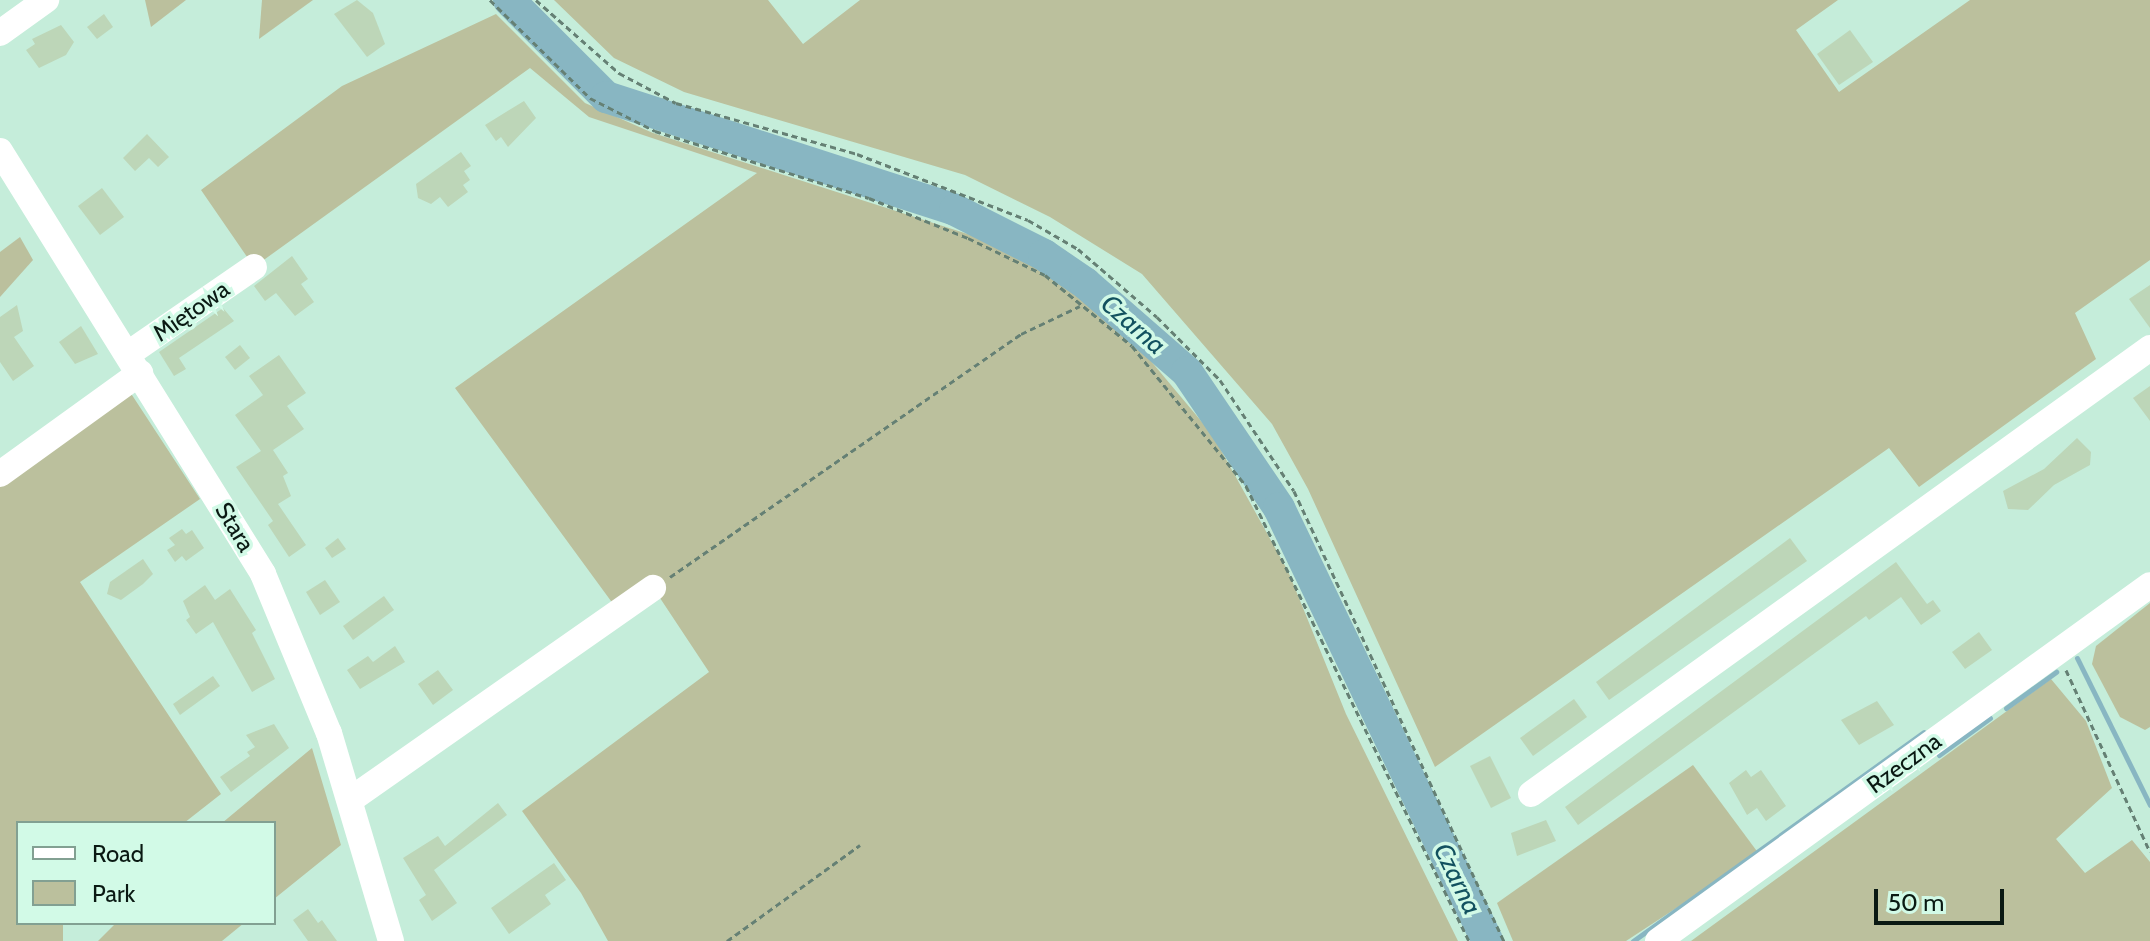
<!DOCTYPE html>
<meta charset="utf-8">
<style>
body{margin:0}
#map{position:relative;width:2150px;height:941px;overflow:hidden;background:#c5edda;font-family:Cabin,sans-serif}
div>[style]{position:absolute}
.green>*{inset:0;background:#bbc09d}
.stream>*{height:5px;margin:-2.5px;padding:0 2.5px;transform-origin:2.5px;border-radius:2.5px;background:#88b6c2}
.river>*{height:32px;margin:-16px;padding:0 16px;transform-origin:16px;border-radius:16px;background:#88b6c2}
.building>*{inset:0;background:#bdd6b8}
.path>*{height:3px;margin-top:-1.5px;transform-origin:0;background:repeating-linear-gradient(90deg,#658074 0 6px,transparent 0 10px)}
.minor>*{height:26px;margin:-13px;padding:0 13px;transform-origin:13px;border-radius:13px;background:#fff}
span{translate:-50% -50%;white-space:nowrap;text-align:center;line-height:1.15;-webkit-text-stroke:7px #d2fae7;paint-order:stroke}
.street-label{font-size:24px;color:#0a1913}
.water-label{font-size:26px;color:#12515f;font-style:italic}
.legend{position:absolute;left:16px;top:821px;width:260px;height:104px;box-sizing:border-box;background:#d2fae7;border:2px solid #82a092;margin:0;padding:10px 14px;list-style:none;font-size:24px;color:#0a1913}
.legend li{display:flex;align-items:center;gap:16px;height:40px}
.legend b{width:40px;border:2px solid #82a092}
.scale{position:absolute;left:1874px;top:889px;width:130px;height:36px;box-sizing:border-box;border:4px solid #0a1913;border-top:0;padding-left:10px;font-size:24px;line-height:28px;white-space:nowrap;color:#0a1913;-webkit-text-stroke:6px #d2fae7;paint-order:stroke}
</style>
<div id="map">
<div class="green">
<i style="clip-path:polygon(145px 0,186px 0,151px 27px)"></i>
<i style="clip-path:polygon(262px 0,313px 0,259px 39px)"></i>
<i style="clip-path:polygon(554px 0,768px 0,803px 44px,860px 0,1838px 0,1796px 30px,1839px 92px,1970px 0,2150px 0,2150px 260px,2075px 313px,2096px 359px,1919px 487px,1889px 448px,1435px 767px,1308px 489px,1272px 424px,1142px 274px,1050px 217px,965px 175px,684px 92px,614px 58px)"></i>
<i style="clip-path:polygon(496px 14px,585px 103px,653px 133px,977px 237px,1066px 283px,1140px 348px,1212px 434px,1288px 571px,1346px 714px,1458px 941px,608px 941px,581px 893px,522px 811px,709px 672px,658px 595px,619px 612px,455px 388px,757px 173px,589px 117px,530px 68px,254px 267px,201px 190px,342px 86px)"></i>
<i style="clip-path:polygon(20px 237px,33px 260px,0 297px,0 252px)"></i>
<i style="clip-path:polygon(130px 392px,200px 499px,80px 582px,221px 794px,184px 823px,18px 823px,18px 923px,63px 923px,63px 941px,0 941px,0 486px)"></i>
<i style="clip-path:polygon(2150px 603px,2150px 727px,2145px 730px,2120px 717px,2092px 664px,2096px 646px)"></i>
<i style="clip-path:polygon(2051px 679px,2086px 721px,2112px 788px,2056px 839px,2085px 873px,2132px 840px,2150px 862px,2150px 941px,1691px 941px)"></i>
<i style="clip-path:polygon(312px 748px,341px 845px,274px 899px,274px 823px,222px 823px)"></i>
<i style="clip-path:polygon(1693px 765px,1759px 854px,1626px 941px,1513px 941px,1497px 903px)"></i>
<i style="clip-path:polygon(116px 923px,244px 923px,222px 941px,98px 941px)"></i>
</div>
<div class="stream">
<i style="left:2077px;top:658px;width:164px;rotate:63.6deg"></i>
<i style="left:2006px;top:708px;width:62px;rotate:-35.8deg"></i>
<i style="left:1939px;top:755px;width:63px;rotate:-36deg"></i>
<i style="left:1633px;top:941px;width:358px;rotate:-35.7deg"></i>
</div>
<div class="river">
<i style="left:509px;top:0;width:137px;rotate:45deg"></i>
<i style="left:606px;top:97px;width:367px;rotate:17.9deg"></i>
<i style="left:955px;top:210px;width:100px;rotate:26.8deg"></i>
<i style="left:1044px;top:255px;width:50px;rotate:34.3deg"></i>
<i style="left:1085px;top:283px;width:135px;rotate:41.1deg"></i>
<i style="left:1187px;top:372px;width:164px;rotate:55.9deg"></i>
<i style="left:1279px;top:508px;width:480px;rotate:64.3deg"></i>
</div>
<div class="building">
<i style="clip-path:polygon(357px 0,373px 13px,385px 44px,367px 57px,334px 14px)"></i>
<i style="clip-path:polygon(104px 14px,113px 27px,97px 39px,87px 27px)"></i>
<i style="clip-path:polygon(61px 25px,74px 42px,66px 55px,39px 68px,26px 50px,35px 44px,32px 39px)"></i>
<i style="clip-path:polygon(1850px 30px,1873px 62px,1839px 85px,1817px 54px)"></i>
<i style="clip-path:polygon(524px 101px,536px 118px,508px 147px,501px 137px,496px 141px,485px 125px)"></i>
<i style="clip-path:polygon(147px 134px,169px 157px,158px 167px,149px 158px,135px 171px,123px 158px)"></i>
<i style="clip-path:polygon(461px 152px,471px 166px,464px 171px,470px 180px,463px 185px,468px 192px,448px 207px,440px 197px,431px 204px,418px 198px,416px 184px)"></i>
<i style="clip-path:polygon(102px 188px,124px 217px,100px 235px,78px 206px)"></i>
<i style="clip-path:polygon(292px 256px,308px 279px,301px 284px,314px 302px,295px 316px,276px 293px,265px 301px,254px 286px)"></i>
<i style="clip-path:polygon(2150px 285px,2150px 328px,2129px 299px)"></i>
<i style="clip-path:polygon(17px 305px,23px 331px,14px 337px,34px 366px,13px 381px,0 362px,0 317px)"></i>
<i style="clip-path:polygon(223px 308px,234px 321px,179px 358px,186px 369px,174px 376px,159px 352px)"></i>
<i style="clip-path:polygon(81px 326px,98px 354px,75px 364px,59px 342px)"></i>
<i style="clip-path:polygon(240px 345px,250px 358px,235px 370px,225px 357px)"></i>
<i style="clip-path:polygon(279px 355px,306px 393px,287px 406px,304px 429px,273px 450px,288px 473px,283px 476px,291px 496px,278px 504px,306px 545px,289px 557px,268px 525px,273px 521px,236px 467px,261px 451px,235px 415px,263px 395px,249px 376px)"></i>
<i style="clip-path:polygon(2150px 386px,2150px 421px,2133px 398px)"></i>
<i style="clip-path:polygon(2077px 438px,2091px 452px,2090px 465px,2054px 485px,2028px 510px,2008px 509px,2003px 491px,2044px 469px)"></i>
<i style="clip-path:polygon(182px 529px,186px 534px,192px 530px,204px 548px,186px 561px,182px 556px,175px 562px,167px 550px,175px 545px,169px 538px)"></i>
<i style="clip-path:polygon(338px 538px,346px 549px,332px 558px,325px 548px)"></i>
<i style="clip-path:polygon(1790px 538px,1807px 561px,1609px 700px,1596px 682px)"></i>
<i style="clip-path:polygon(143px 559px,153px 574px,143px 584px,121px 600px,107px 594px,110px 582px)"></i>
<i style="clip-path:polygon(1896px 562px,1927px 604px,1933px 600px,1941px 611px,1921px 625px,1901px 597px,1869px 620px,1866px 616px,1578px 825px,1565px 807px)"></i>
<i style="clip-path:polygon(325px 580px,340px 602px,320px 615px,306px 592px)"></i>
<i style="clip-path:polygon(205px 585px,215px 600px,230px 589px,256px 630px,252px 633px,275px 679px,252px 692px,213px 622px,196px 634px,186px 620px,190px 617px,183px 601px)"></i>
<i style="clip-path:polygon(384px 596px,394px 610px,353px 640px,343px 626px)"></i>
<i style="clip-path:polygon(1979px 632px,1992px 650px,1965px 669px,1952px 652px)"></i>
<i style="clip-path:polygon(395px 646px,405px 662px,360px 689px,347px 670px,368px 656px,373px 662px)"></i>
<i style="clip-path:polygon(438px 670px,453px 690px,433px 705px,418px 684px)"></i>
<i style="clip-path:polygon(213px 676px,220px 686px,180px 715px,173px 704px)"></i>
<i style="clip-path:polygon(1574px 699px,1587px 717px,1533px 756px,1520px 738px)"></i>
<i style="clip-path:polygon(1877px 701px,1894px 725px,1859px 745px,1841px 720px)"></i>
<i style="clip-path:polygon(274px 724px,289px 748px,231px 792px,220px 777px,250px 756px,247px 752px,255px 747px,246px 735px)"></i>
<i style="clip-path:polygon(1490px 756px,1511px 798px,1491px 808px,1470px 766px)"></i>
<i style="clip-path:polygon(1746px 770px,1751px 777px,1761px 770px,1786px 806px,1766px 821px,1757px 808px,1747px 815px,1729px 783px)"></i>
<i style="clip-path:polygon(498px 803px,507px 815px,434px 870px,457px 903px,432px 921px,419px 900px,426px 895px,403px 858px,438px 836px,445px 846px)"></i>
<i style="clip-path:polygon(1546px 820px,1556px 841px,1517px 856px,1511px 833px)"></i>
<i style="clip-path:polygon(554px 863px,566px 880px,545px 895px,551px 904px,509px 934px,491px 908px)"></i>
<i style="clip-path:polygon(308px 909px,318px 923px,322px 920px,337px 941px,308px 941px,293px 920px)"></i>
</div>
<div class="path">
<i style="left:490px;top:0;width:140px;rotate:44.4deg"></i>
<i style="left:590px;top:98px;width:73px;rotate:26.9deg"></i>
<i style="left:655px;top:131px;width:224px;rotate:17.4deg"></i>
<i style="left:869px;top:198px;width:107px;rotate:22deg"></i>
<i style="left:968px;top:238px;width:85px;rotate:25.7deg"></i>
<i style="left:1045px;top:275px;width:112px;rotate:39.2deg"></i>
<i style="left:1132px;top:346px;width:181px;rotate:50.8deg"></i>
<i style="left:1246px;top:486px;width:507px;rotate:63.89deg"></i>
<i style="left:536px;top:0;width:111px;rotate:41.3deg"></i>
<i style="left:619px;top:73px;width:64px;rotate:27.8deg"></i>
<i style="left:676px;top:103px;width:188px;rotate:15.7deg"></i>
<i style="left:857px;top:154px;width:183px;rotate:21.1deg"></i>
<i style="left:1028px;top:220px;width:58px;rotate:30.1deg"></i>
<i style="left:1078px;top:249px;width:104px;rotate:40.7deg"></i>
<i style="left:1157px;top:317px;width:89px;rotate:45deg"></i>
<i style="left:1220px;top:380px;width:133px;rotate:56.3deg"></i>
<i style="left:1294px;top:491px;width:497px;rotate:65deg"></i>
<i style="left:670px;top:577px;width:427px;rotate:-34.7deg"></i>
<i style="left:1021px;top:334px;width:65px;rotate:-25.4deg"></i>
<i style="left:2066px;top:670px;width:200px;rotate:65.2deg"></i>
<i style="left:727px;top:941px;width:164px;rotate:-35.8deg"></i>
</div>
<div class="minor">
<i style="left:0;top:33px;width:57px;rotate:-35.7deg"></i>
<i style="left:0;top:151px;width:498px;rotate:58.1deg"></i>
<i style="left:263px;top:574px;width:172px;rotate:67.5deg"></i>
<i style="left:329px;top:733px;width:217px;rotate:73.4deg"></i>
<i style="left:128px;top:354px;width:153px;rotate:-34.6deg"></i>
<i style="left:0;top:474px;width:173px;rotate:-35.8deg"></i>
<i style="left:1531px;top:794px;width:763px;rotate:-35.77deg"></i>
<i style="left:350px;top:800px;width:370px;rotate:-35deg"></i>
<i style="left:1658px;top:941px;width:607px;rotate:-35.89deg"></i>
</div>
<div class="street-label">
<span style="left:191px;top:311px;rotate:-35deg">Miętowa</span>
<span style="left:235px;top:527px;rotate:59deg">Stara</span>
<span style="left:1904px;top:763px;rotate:-36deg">Rzeczna</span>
</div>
<div class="water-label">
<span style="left:1133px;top:325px;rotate:41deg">Czarna</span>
<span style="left:1457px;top:879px;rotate:64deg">Czarna</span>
</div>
<ul class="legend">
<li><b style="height:10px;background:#fff"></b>Road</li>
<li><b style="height:22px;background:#bbc09d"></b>Park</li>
</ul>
<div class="scale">50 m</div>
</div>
